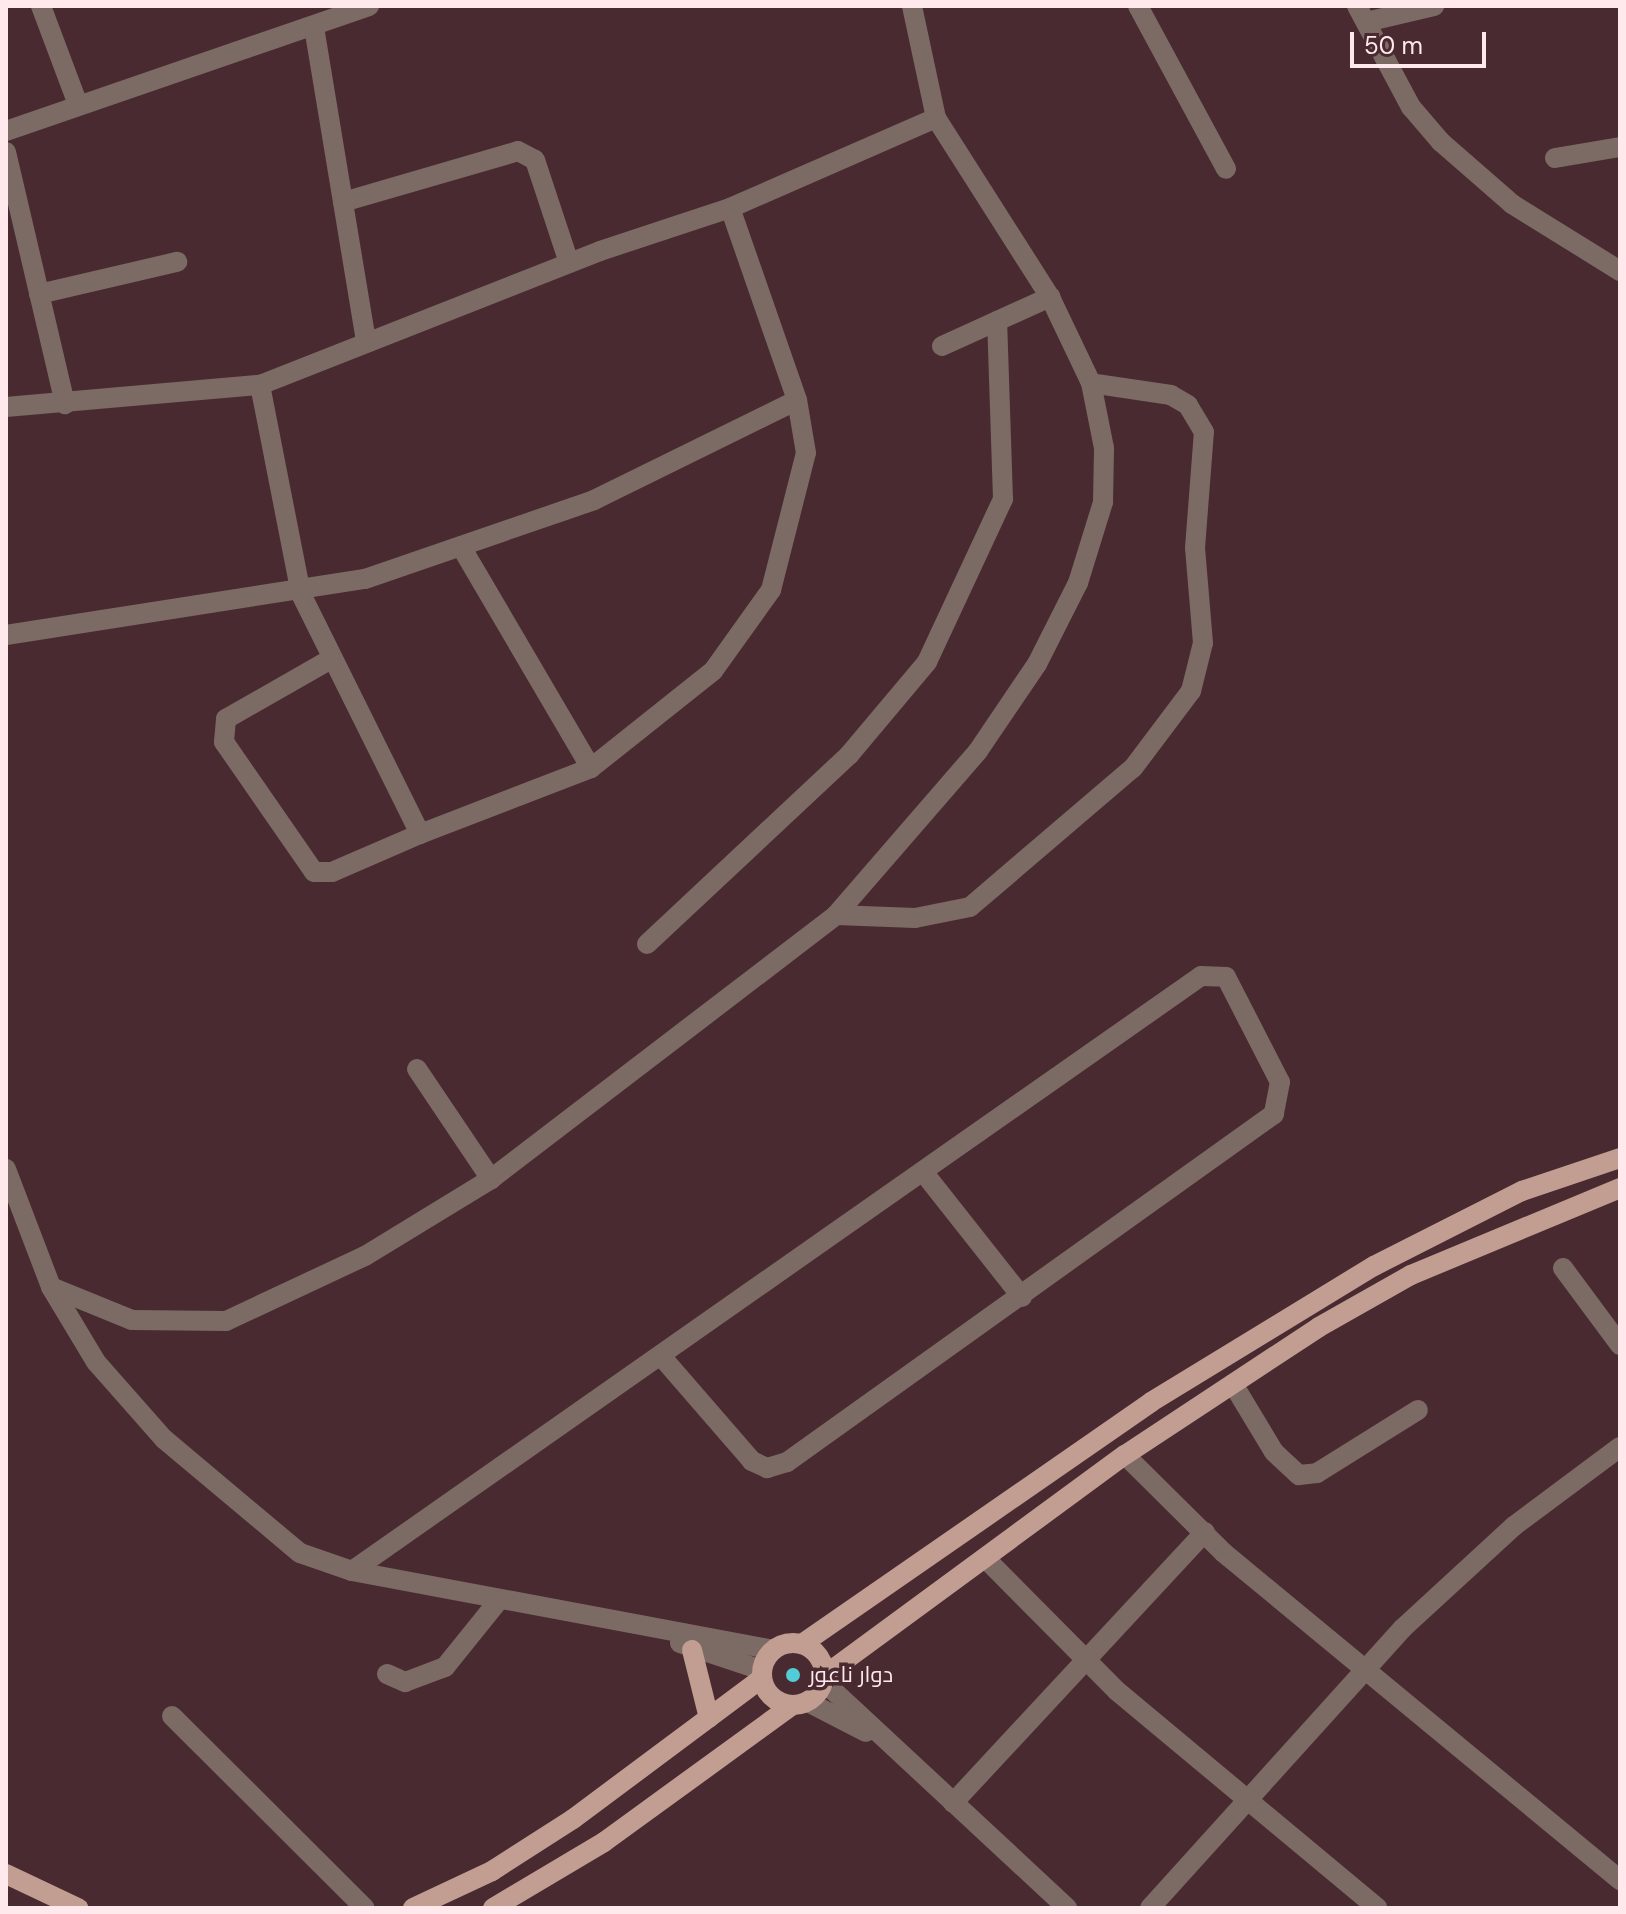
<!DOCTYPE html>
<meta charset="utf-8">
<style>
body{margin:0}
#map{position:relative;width:1626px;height:1914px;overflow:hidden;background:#492a30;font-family:"DM Sans",Cairo,sans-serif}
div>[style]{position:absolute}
.minor>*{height:20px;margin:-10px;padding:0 10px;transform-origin:10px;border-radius:10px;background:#7c6a64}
.major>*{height:20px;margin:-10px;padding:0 10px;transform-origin:10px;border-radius:10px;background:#c29e92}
.major>.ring{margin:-10px;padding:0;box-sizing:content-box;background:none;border:20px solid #c29e92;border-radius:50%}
.dots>*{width:22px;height:22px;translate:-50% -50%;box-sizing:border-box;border:4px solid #492a30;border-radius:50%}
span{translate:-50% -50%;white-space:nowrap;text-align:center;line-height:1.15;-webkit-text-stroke:7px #492a30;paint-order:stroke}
.poi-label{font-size:22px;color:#ffe9ed}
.left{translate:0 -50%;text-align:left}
.frame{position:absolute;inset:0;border:8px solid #ffe9ed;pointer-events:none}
.scale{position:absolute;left:1350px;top:32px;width:136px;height:36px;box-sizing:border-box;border:4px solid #ffe9ed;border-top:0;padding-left:10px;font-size:24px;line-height:28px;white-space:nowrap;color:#ffe9ed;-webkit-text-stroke:6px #492a30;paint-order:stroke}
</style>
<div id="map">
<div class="minor">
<i style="left:41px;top:6px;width:103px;rotate:69.4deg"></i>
<i style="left:1138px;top:6px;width:185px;rotate:61.6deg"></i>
<i style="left:1357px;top:6px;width:115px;rotate:61.9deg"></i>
<i style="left:1411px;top:107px;width:46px;rotate:49.4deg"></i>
<i style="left:1441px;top:142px;width:94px;rotate:41.1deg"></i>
<i style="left:1512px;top:204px;width:127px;rotate:31.8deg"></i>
<i style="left:1366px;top:22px;width:70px;rotate:-13.2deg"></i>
<i style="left:314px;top:27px;width:318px;rotate:80.6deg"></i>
<i style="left:6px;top:131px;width:384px;rotate:-19deg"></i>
<i style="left:6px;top:152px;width:259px;rotate:76.8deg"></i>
<i style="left:1555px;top:158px;width:66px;rotate:-9.6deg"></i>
<i style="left:343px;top:202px;width:182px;rotate:-16.2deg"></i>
<i style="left:518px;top:151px;width:19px;rotate:28deg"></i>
<i style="left:535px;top:160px;width:108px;rotate:71.7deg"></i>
<i style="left:39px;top:294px;width:142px;rotate:-13.1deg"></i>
<i style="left:942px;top:346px;width:119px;rotate:-24.4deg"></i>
<i style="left:260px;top:385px;width:213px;rotate:78.9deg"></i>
<i style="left:301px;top:594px;width:268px;rotate:63.6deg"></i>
<i style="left:420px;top:834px;width:183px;rotate:-21.1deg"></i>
<i style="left:591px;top:768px;width:156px;rotate:-38.5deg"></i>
<i style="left:713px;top:671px;width:100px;rotate:-54.4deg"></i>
<i style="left:771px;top:590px;width:141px;rotate:-75.7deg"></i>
<i style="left:806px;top:453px;width:54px;rotate:-99.6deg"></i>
<i style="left:797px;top:400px;width:203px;rotate:-109.2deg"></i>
<i style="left:6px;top:407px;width:255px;rotate:-5deg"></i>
<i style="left:260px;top:385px;width:365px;rotate:-21.5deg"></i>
<i style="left:600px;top:251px;width:137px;rotate:-18.3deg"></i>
<i style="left:730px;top:208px;width:225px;rotate:-23.6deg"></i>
<i style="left:463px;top:550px;width:253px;rotate:59.6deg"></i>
<i style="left:6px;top:635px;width:363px;rotate:-8.9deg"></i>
<i style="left:365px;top:579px;width:242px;rotate:-19deg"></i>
<i style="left:594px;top:500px;width:226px;rotate:-26.2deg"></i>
<i style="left:331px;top:659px;width:121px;rotate:150.3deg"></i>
<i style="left:226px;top:719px;width:23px;rotate:95deg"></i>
<i style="left:224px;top:742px;width:158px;rotate:55.3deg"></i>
<i style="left:314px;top:872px;width:18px"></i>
<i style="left:332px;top:872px;width:96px;rotate:-23.4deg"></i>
<i style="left:836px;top:915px;width:79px;rotate:2.2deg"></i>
<i style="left:915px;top:918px;width:56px;rotate:-11.3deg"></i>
<i style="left:970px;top:907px;width:214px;rotate:-40.5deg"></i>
<i style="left:1133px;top:768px;width:96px;rotate:-53deg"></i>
<i style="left:1191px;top:691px;width:49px;rotate:-76deg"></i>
<i style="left:1203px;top:643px;width:95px;rotate:-94.8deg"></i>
<i style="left:1195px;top:548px;width:116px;rotate:-85.6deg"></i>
<i style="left:1204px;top:432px;width:31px;rotate:-121deg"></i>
<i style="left:1188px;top:405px;width:20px;rotate:-150deg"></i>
<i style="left:1171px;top:395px;width:81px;rotate:-171.5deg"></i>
<i style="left:647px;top:944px;width:277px;rotate:-43.1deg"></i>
<i style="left:849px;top:755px;width:121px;rotate:-50deg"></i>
<i style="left:927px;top:662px;width:180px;rotate:-65deg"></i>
<i style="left:1003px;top:499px;width:178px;rotate:-91.9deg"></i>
<i style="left:417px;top:1069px;width:133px;rotate:56.1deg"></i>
<i style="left:6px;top:1169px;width:126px;rotate:69.1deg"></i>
<i style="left:51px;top:1287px;width:87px;rotate:59deg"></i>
<i style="left:96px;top:1362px;width:103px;rotate:48.6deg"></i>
<i style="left:164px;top:1439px;width:177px;rotate:40deg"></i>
<i style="left:300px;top:1553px;width:55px;rotate:19.1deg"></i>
<i style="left:352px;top:1571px;width:428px;rotate:10.6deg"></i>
<i style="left:924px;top:1173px;width:158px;rotate:51.7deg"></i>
<i style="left:1563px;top:1268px;width:96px;rotate:53.5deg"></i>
<i style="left:51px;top:1287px;width:87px;rotate:22.2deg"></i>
<i style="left:132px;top:1320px;width:94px;rotate:0.6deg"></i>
<i style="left:226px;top:1321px;width:153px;rotate:-25.1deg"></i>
<i style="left:365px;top:1256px;width:148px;rotate:-31.4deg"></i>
<i style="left:491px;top:1179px;width:434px;rotate:-37.4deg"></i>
<i style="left:836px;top:915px;width:217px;rotate:-49.1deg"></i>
<i style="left:978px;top:751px;width:105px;rotate:-55.9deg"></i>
<i style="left:1037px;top:664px;width:91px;rotate:-63.2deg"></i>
<i style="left:1078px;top:583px;width:85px;rotate:-72.8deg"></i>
<i style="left:1103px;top:502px;width:54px;rotate:-88.9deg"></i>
<i style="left:1104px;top:448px;width:66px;rotate:-101.3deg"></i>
<i style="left:1091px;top:383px;width:95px;rotate:-115.5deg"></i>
<i style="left:1050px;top:297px;width:212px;rotate:-122.5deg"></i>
<i style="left:936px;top:118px;width:115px;rotate:-102.1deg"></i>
<i style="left:1233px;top:1384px;width:79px;rotate:58.9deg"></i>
<i style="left:1274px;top:1452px;width:34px;rotate:43deg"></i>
<i style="left:1299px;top:1475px;width:18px;rotate:-6deg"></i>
<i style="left:1317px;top:1473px;width:119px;rotate:-32deg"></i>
<i style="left:1125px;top:1455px;width:139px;rotate:44.7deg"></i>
<i style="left:1224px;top:1553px;width:514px;rotate:39.55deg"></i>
<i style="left:985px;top:1558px;width:187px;rotate:45.2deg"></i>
<i style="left:1117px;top:1691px;width:339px;rotate:39.8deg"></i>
<i style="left:352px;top:1571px;width:1037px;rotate:-35.02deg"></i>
<i style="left:1201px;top:976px;width:25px;rotate:2deg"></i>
<i style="left:1226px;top:977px;width:118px;rotate:62.8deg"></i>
<i style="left:1280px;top:1082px;width:33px;rotate:101deg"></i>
<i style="left:1274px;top:1114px;width:599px;rotate:144.45deg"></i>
<i style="left:787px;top:1462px;width:21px;rotate:163deg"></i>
<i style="left:767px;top:1468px;width:17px;rotate:-155deg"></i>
<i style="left:752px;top:1461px;width:138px;rotate:-130.9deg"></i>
<i style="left:680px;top:1643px;width:85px;rotate:18.4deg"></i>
<i style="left:387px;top:1674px;width:20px;rotate:24deg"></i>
<i style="left:405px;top:1682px;width:43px;rotate:-20.6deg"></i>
<i style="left:445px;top:1667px;width:86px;rotate:-51.1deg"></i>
<i style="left:824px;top:1682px;width:332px;rotate:42.9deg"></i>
<i style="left:808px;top:1702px;width:65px;rotate:27.3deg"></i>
<i style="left:172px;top:1716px;width:272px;rotate:44.9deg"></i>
<i style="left:953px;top:1803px;width:370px;rotate:-47.1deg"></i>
<i style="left:1150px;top:1908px;width:377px;rotate:-47.9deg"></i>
<i style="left:1403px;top:1628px;width:151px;rotate:-42.6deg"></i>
<i style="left:1514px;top:1526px;width:132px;rotate:-36.7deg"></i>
</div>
<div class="major">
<i class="ring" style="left:762px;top:1643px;width:42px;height:42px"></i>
<i style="left:802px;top:1644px;width:425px;rotate:-34.7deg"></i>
<i style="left:1151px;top:1402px;width:261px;rotate:-31.4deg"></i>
<i style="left:1374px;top:1266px;width:166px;rotate:-26.9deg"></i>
<i style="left:1522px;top:1191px;width:103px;rotate:-18.6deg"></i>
<i style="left:692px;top:1650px;width:70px;rotate:76deg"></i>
<i style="left:825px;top:1675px;width:372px;rotate:-36.3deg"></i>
<i style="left:1125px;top:1455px;width:232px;rotate:-33.4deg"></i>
<i style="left:1319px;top:1327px;width:106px;rotate:-29.5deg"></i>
<i style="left:1411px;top:1275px;width:226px;rotate:-22.6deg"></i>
<i style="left:6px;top:1874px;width:80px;rotate:25.3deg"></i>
<i style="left:413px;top:1908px;width:87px;rotate:-25.1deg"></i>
<i style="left:492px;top:1871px;width:96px;rotate:-32.7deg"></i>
<i style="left:573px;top:1819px;width:234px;rotate:-36.7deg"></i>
<i style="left:493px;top:1908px;width:129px;rotate:-30.7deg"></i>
<i style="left:604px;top:1842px;width:231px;rotate:-36deg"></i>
</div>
<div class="dots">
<i style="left:793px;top:1675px;background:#52ccd5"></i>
</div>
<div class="poi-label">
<span class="left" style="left:809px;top:1675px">دوار ناعور</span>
</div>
<div class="frame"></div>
<div class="scale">50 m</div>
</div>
